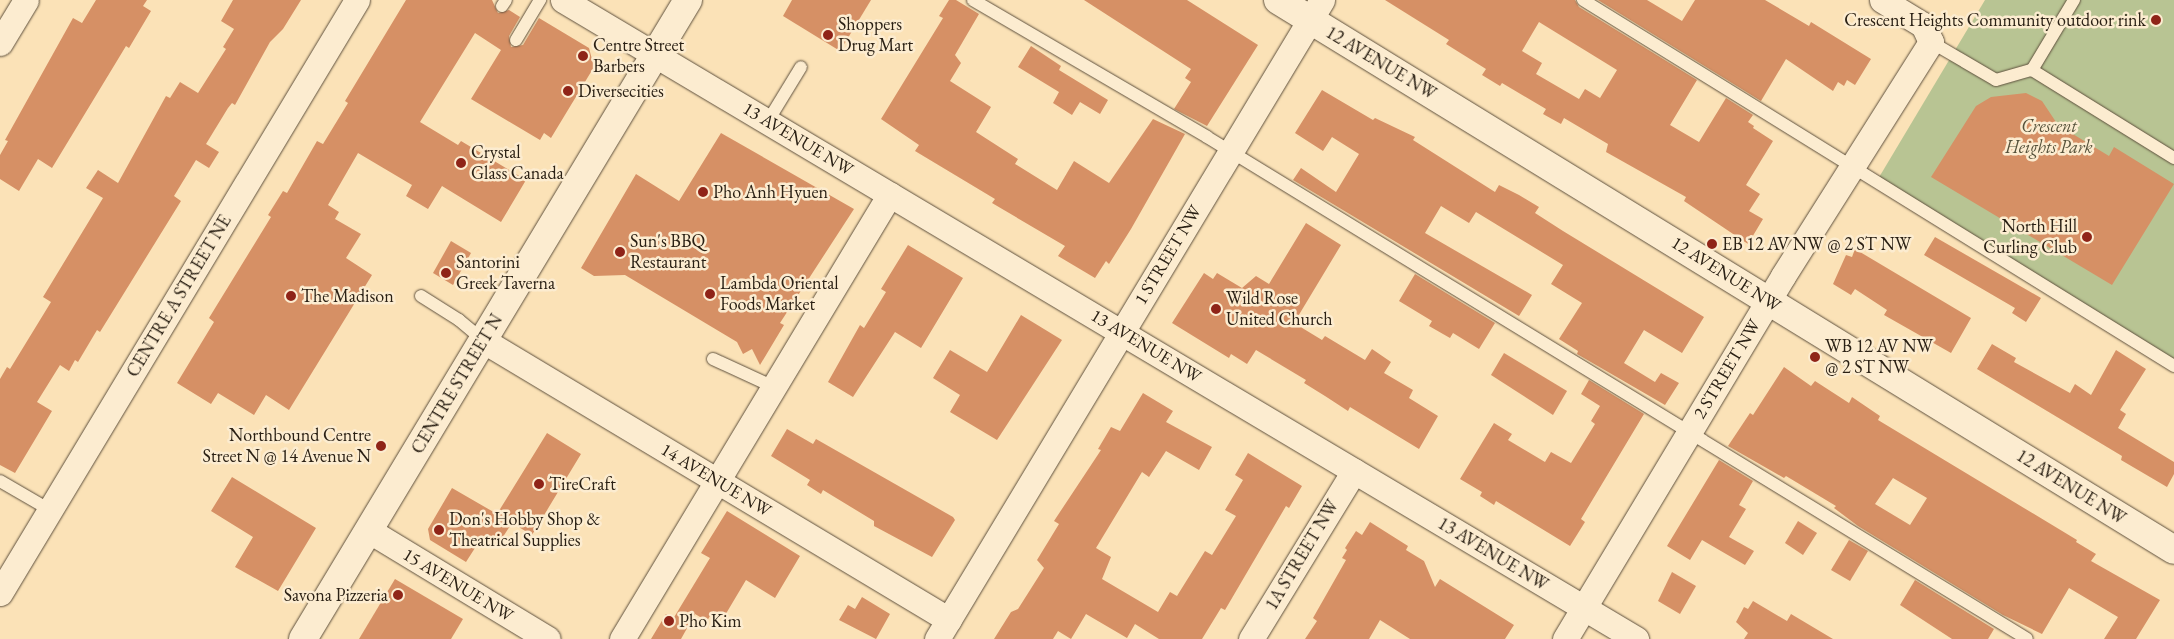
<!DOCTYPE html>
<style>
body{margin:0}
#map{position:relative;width:2174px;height:639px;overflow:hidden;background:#fbe2b7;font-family:"EB Garamond",serif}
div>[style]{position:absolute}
.green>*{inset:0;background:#b8c493}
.building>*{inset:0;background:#d69065}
.roads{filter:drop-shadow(0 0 1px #5e503d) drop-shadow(0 0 1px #5e503d)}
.lane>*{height:12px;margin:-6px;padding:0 6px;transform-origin:6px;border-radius:6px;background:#fcecd0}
.street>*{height:25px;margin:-12.5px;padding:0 12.5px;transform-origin:12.5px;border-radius:12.5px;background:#fcecd0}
.secondary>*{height:28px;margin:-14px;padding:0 14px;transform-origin:14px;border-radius:14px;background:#fcecd0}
.dots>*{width:14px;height:14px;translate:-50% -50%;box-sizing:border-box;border:2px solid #fcecd0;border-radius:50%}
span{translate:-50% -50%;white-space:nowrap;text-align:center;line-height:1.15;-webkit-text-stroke:5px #fcecd0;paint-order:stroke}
.poi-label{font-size:18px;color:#2a2014}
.right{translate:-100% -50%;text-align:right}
.left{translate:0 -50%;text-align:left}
.street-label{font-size:18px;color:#2a2014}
.park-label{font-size:18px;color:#55513a;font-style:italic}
</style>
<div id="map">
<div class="green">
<i style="clip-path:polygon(1985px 0,2174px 0,2174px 360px,1878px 179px)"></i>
</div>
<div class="building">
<i style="clip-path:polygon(96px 0,147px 0,143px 6px,151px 11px,129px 48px,126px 46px,52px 168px,38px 159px,19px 191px,0 179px,0 155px,8px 141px,5px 140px,73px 18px,82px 23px)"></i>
<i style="clip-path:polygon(233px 0,301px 0,283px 29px,270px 42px,235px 105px,232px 103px,228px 108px,206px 144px,219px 152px,209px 168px,196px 160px,174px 196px,181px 201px,100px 332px,97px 330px,78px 362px,75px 360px,69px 371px,60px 365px,37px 402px,52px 411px,15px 473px,0 465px,0 379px,7px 367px,10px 369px,51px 302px,43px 297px,103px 198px,86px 188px,98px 170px,118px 183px,166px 96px,170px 98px,180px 82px,198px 93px,226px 49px,223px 47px,234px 29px,221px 21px)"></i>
<i style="clip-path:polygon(406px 0,492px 0,498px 13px,509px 10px,520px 17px,509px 36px,511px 47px,523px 45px,539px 18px,589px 48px,594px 67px,551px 138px,544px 133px,540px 140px,471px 99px,501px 50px,475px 33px,420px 122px,458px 145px,461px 141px,526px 180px,501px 222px,442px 186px,428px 209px,406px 196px,412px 185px,358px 153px,328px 205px,339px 212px,335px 219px,361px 234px,346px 258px,372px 275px,289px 410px,266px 395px,254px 415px,218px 393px,211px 404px,177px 383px,214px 322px,209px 318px,271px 217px,268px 215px,283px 191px,287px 193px,317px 141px,323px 144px,348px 103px,345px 101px)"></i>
<i style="clip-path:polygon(792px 0,871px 0,840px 51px,783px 16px)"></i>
<i style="clip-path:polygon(949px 0,956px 0,979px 14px,955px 55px,961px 63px,950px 81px,991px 107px,976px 132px,1018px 159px,1015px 164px,1057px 190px,1074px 161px,1109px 183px,1153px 119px,1185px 134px,1131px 229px,1109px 264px,1106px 261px,1095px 278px,1058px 256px,1065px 246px,992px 203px,995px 199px,915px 151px,919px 145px,881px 119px,943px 18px,939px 16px)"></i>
<i style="clip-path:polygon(1084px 0,1187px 0,1258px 45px,1207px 126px,1174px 109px,1191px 82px,1185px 78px,1191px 69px)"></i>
<i style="clip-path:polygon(evenodd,1385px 0,1575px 0,1579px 7px,1697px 80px,1670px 125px,1699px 142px,1726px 98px,1753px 115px,1748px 122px,1754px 126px,1753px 128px,1773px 141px,1746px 185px,1760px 194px,1749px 211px,1763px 219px,1748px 244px,1684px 201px,1686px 197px,1606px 152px,1608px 144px,1564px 118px,1561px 124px,1543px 114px,1546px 109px,1502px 83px,1500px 86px,1482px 75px,1486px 69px,1446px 44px,1449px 40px,1385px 0,1539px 22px,1617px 70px,1600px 98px,1585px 89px,1579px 99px,1536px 74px,1542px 63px,1522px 51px,1539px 22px)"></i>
<i style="clip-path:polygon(1598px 0,1647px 0,1682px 21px,1695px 0,1765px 0,1809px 26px,1811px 22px,1871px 59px,1855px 85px,1847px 80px,1844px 86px,1838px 82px,1833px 91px,1786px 59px,1761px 101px)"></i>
<i style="clip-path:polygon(1031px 46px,1061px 66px,1059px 70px,1108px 100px,1100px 114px,1080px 102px,1072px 115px,1053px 103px,1059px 92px,1018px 67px)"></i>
<i style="clip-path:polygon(1322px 90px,1373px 120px,1375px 118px,1415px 137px,1413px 140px,1495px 192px,1499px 185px,1519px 195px,1539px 207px,1535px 213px,1563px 231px,1704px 317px,1682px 353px,1644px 330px,1624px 363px,1655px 382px,1661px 373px,1679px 383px,1665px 405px,1577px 354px,1578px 351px,1559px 339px,1582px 303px,1551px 284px,1563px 265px,1476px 212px,1469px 223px,1441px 206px,1425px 233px,1532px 295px,1519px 316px,1293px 180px,1301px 168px,1336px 192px,1359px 154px,1332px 137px,1323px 151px,1295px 133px)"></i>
<i style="clip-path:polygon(2026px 93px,2042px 101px,2058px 125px,2109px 156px,2114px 147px,2174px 184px,2112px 285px,1931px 177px,1976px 106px,1991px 97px)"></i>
<i style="clip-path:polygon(721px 133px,854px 209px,780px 323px,784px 325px,760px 365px,752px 349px,743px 354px,737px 342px,625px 275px,594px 276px,581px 268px,636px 174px,679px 201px)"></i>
<i style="clip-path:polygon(1306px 223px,1341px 245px,1294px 323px,1322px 340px,1325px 336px,1365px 360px,1372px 349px,1391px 362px,1384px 373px,1413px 390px,1409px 398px,1438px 416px,1419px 449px,1350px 407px,1348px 411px,1325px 396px,1304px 383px,1306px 380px,1256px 350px,1247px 364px,1231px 354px,1229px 358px,1172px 323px,1204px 273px,1213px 279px,1217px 273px,1242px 288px,1256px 276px,1269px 284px)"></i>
<i style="clip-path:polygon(1935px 237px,2041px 298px,2026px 322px,2012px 313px,2015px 308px,1924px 255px)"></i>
<i style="clip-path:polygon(451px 241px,471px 253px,453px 285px,433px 273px)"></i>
<i style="clip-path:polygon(908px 245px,963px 278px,921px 348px,895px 332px,853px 397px,828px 382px,860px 325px,864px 328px,886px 292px,881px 289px)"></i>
<i style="clip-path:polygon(1855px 249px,1971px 318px,1951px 353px,1884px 315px,1887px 310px,1855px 289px,1851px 295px,1833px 284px,1846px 255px,1852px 257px)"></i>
<i style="clip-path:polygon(1415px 274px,1495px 323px,1479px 349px,1453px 333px,1450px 338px,1429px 326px,1432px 321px,1399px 301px)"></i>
<i style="clip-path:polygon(1021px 315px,1062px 340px,997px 440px,950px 412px,960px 395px,933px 378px,950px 350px,987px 372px)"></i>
<i style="clip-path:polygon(1992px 344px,2016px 358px,2014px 362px,2070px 393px,2075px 384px,2091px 395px,2116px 350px,2146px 369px,2120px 410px,2126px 414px,2118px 428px,2174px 462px,2174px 474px,2167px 487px,2121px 460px,2122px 456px,1977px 369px)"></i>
<i style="clip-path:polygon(1504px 353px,1567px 391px,1553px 415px,1491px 375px)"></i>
<i style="clip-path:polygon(evenodd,1784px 367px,1811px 386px,1815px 381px,1849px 403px,1852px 397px,1880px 416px,1878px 420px,2077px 540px,2076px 542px,2096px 554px,2091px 561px,2160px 600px,2136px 639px,2104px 639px,2118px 617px,2069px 588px,2042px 634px,2003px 615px,1858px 526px,1834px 508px,1836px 506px,1786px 476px,1784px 478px,1728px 446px,1750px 413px,1753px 415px,1784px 367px,1893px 478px,1927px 498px,1910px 525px,1875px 504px,1893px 478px)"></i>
<i style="clip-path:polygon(1589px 380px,1644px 414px,1581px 519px,1585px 522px,1570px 546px,1496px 501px,1494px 505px,1480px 496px,1482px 492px,1460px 479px,1494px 423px,1512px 434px,1508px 440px,1545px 462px,1551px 452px,1571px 463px,1595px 424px,1591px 421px,1600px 406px,1581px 394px)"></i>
<i style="clip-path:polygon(1143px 393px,1173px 411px,1166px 422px,1212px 447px,1199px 470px,1166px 451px,1149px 477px,1142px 472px,1096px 548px,1111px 557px,1102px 579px,1158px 612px,1170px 592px,1177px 596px,1205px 551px,1212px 555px,1236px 516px,1225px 510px,1243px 480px,1235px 475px,1248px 453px,1302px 486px,1289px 508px,1286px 506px,1225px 610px,1221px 608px,1202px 639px,1159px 639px,1135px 624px,1127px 638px,1086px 614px,1071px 639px,1058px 631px,1053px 639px,994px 639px,1011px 612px,1018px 609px,1044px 568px,1037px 560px,1059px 524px,1054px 521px,1101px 450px,1098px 449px,1111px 427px,1120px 431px)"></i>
<i style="clip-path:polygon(787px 429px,813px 444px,816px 439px,953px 517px,955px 520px,932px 557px,874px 526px,874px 521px,823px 490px,821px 494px,807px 485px,810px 480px,771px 456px)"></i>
<i style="clip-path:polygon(547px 433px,581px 454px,532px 535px,512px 523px,497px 546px,482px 537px,466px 562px,430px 540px,428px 529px,452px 488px,497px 514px)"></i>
<i style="clip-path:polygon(1719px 460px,1753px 481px,1739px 505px,1746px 509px,1729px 537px,1754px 551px,1745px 565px,1702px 540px,1690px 560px,1667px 546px)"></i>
<i style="clip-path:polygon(232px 477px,316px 528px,278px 591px,235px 567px,253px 537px,211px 511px)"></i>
<i style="clip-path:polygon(727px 511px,800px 556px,775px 598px,746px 580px,724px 617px,713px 611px,707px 621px,695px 614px,681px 639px,651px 639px,666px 614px,673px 619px,710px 558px,701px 553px)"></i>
<i style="clip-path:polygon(1798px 521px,1817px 533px,1803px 555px,1785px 543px)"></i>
<i style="clip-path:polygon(1370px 522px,1408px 546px,1406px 550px,1424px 561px,1435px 587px,1440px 579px,1514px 625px,1505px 639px,1410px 639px,1380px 620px,1369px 639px,1305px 639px,1317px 621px,1313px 618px,1346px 560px,1342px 558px,1347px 550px,1345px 548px,1356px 531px,1362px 535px)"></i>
<i style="clip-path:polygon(1849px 540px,1868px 551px,1850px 581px,1831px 570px)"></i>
<i style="clip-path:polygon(1672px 572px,1696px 586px,1680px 614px,1658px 601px)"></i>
<i style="clip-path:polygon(395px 579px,463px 619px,451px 639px,359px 639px)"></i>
<i style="clip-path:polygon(1915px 580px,1994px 629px,1988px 639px,1952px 639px,1900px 605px)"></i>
<i style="clip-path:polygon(862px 597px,890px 614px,876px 639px,839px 620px,848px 605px,855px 609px)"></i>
<i style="clip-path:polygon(1753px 601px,1787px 621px,1791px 614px,1833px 639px,1744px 639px,1748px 633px,1736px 622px,1744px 607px,1748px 609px)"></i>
</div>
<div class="roads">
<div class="lane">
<i style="left:973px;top:0;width:271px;rotate:30.3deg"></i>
<i style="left:1207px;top:137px;width:961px;rotate:31.47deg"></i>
<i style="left:1583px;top:0;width:695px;rotate:31.77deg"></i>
<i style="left:2074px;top:0;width:82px;rotate:121deg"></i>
<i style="left:2032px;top:70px;width:167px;rotate:31.8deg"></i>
<i style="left:502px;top:6px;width:7px;rotate:-56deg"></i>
<i style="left:516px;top:40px;width:47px;rotate:-59deg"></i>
<i style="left:1931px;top:42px;width:75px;rotate:30.3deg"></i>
<i style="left:1996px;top:80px;width:37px;rotate:-16deg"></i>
<i style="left:768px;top:121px;width:63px;rotate:-58.6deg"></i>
<i style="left:421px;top:296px;width:45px;rotate:32.3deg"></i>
<i style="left:459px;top:320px;width:33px;rotate:40deg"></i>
<i style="left:713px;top:359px;width:67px;rotate:24.7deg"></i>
<i style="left:0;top:481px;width:58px;rotate:30.1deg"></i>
</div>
<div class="street">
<i style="left:563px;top:0;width:1249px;rotate:30.77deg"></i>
<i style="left:0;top:43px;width:50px;rotate:-58.8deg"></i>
<i style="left:484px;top:341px;width:542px;rotate:30.96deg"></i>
<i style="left:368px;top:530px;width:210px;rotate:31.2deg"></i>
<i style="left:0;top:593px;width:692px;rotate:-58.95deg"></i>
<i style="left:622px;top:639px;width:519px;rotate:-58.94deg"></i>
<i style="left:937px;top:639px;width:746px;rotate:-58.93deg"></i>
<i style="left:1251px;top:639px;width:197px;rotate:-58.5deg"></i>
<i style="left:1565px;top:639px;width:423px;rotate:-59deg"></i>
<i style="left:1783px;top:276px;width:277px;rotate:-57.7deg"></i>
<i style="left:1931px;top:42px;width:19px;rotate:-115deg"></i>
<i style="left:1923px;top:25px;width:48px;rotate:-148.6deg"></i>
</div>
<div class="secondary">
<i style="left:1278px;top:0;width:1051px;rotate:31.54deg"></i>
<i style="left:303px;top:639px;width:746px;rotate:-58.93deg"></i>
</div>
</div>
<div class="dots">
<i style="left:2156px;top:20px;background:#8f2418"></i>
<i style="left:828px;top:35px;background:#8f2418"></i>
<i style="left:583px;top:56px;background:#8f2418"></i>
<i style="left:568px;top:91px;background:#8f2418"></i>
<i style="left:461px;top:163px;background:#8f2418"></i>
<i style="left:703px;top:192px;background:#8f2418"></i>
<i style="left:2087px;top:237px;background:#8f2418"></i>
<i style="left:1712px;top:244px;background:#8f2418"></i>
<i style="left:620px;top:252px;background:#8f2418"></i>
<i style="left:446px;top:273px;background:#8f2418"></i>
<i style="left:710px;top:294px;background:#8f2418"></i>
<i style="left:291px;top:296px;background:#8f2418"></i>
<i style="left:1216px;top:309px;background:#8f2418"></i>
<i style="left:1815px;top:357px;background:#8f2418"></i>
<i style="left:381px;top:446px;background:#8f2418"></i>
<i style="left:539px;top:484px;background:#8f2418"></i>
<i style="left:439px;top:530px;background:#8f2418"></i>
<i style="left:398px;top:595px;background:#8f2418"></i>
<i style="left:669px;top:621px;background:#8f2418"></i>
</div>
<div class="poi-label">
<span class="right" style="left:2146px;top:20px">Crescent Heights Community outdoor rink</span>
<span class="left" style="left:838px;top:35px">Shoppers<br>Drug Mart</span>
<span class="left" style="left:593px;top:56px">Centre Street<br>Barbers</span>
<span class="left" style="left:578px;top:91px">Diversecities</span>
<span class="left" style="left:471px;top:163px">Crystal<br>Glass Canada</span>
<span class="left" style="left:713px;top:192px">Pho Anh Hyuen</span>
<span class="right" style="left:2077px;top:237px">North Hill<br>Curling Club</span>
<span class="left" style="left:630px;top:252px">Sun's BBQ<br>Restaurant</span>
<span class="left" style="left:1722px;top:244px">EB 12 AV NW @ 2 ST NW</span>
<span class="left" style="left:456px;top:273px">Santorini<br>Greek Taverna</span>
<span class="left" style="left:720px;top:294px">Lambda Oriental<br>Foods Market</span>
<span class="left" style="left:301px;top:296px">The Madison</span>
<span class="left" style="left:1226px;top:309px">Wild Rose<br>United Church</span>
<span class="left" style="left:1825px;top:357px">WB 12 AV NW<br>@ 2 ST NW</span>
<span class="right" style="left:371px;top:446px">Northbound Centre<br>Street N @ 14 Avenue N</span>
<span class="left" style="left:549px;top:484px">TireCraft</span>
<span class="left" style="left:449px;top:530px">Don's Hobby Shop &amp;<br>Theatrical Supplies</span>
<span class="right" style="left:388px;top:595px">Savona Pizzeria</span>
<span class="left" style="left:679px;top:621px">Pho Kim</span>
</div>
<div class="street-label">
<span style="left:1381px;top:63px;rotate:31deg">12 AVENUE NW</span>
<span style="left:798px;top:139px;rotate:31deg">13 AVENUE NW</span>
<span style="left:1168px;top:255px;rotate:-59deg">1 STREET NW</span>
<span style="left:1726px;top:274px;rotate:32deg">12 AVENUE NW</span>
<span style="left:179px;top:296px;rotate:-59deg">CENTRE A STREET NE</span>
<span style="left:1146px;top:346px;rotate:31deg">13 AVENUE NW</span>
<span style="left:1727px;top:369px;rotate:-59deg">2 STREET NW</span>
<span style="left:457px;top:384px;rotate:-59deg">CENTRE STREET N</span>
<span style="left:716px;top:480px;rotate:31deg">14 AVENUE NW</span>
<span style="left:2071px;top:487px;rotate:32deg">12 AVENUE NW</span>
<span style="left:1493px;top:554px;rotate:31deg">13 AVENUE NW</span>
<span style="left:1302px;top:555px;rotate:-59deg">1A STREET NW</span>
<span style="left:458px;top:585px;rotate:31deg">15 AVENUE NW</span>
</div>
<div class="park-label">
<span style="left:2049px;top:137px">Crescent<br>Heights Park</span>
</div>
</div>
